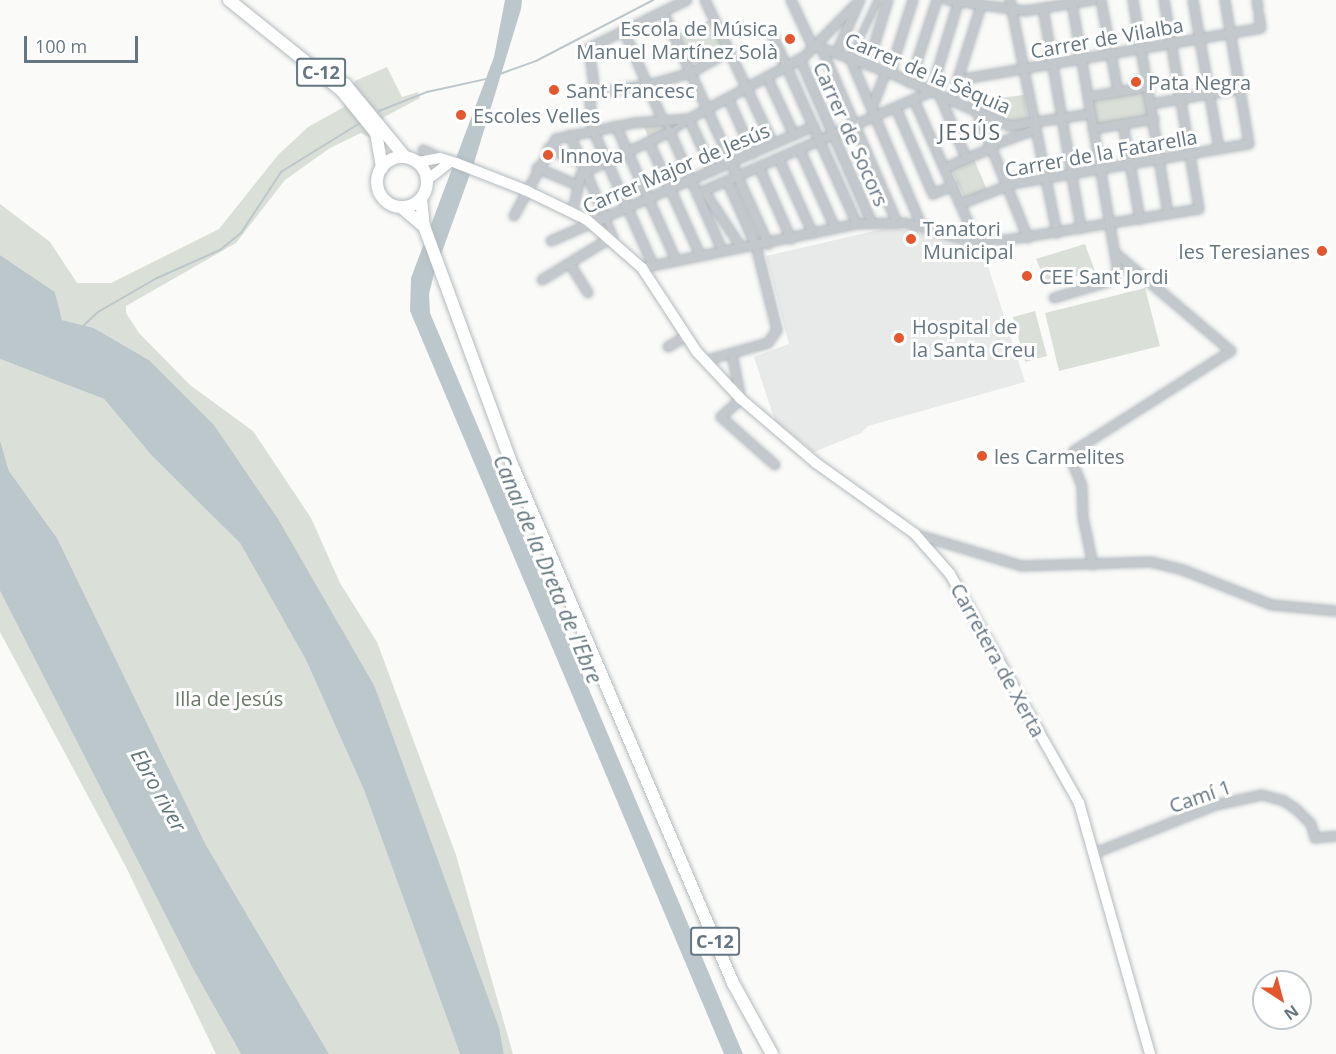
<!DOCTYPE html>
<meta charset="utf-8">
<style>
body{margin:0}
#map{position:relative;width:1336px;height:1054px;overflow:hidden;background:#fafaf8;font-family:"Open Sans",sans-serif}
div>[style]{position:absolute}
.built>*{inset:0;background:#e8e9e9}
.green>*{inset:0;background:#dadfd7}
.water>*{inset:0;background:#bbc7cb}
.stream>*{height:2px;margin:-1px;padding:0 1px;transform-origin:1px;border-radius:1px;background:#bbc7cb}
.roads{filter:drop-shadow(0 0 2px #b3babf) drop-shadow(0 0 2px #b3babf)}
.pedestrian>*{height:5px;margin:-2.5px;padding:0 2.5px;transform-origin:2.5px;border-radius:2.5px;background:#c3c8cc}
.minor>*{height:8px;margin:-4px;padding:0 4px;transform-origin:4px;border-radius:4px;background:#c3c8cc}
.secondary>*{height:10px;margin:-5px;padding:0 5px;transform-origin:5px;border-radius:5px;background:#fff}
.primary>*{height:12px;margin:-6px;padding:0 6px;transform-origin:6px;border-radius:6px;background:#fff}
.primary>.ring{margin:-6px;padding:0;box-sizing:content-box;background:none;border:12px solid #fff;border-radius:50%}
.dots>*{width:16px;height:16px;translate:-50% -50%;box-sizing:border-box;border:3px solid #fff;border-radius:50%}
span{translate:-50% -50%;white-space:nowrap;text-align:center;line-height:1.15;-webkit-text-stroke:6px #fff;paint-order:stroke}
.shield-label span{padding:2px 4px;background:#fff;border:2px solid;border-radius:4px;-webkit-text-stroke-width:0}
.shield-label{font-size:18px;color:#657683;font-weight:700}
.poi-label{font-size:20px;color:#657683}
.right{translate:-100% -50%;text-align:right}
.left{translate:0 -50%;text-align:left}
.street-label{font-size:20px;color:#657683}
.park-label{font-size:20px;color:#687a64}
.neighbourhood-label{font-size:21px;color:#57646e;letter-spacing:1.5px}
.water-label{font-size:21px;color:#60757c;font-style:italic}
.north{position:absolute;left:1252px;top:970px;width:60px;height:60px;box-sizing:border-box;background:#fff;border:2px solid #c1c8cd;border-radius:50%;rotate:144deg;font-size:16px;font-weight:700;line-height:24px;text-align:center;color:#657683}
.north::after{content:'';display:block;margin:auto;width:21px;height:27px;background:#e4572e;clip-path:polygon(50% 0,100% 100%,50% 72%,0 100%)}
.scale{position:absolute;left:24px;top:36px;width:114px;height:27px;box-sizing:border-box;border:3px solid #657683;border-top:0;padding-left:8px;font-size:18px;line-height:21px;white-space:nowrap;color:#657683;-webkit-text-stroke:4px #fff;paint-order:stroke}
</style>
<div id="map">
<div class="built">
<i style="clip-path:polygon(891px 227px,982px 247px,1025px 382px,868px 426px,861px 433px,814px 452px,775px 421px,754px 357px,789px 344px,766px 256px)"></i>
</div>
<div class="green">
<i style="clip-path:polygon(712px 19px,725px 45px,722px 52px,696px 64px,691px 63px,678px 34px)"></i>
<i style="clip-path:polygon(387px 67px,402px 97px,418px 92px,420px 98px,384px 117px,372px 139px,361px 133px,330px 148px,285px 180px,236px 243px,126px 306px,126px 313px,139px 333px,190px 385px,253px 431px,311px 518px,340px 583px,377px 642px,456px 855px,513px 1054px,504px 1054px,499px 1027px,375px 687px,214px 425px,149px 360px,94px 328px,62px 320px,55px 292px,0 255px,0 204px,50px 242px,77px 283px,111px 283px,219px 229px,278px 155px,308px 127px,344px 107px,355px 81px)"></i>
<i style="clip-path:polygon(1145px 91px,1148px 117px,1096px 125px,1091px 101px)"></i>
<i style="clip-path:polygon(1024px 95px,1028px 122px,1011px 124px,966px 102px)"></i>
<i style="clip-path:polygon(681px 124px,649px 140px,644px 126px)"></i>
<i style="clip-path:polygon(974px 159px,987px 190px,965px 199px,951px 168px)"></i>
<i style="clip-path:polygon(1085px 244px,1095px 271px,1047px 284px,1036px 259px)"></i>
<i style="clip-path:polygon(1145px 288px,1160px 346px,1059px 371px,1045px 313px)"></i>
<i style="clip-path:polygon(1035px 311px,1047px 356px,1025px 362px,1013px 317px)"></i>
<i style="clip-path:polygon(0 359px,104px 399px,153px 457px,240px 543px,306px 660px,364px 790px,460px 1054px,329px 1054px,206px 845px,57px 538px,9px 471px,0 440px)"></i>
<i style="clip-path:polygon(0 591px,192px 967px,241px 1054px,216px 1054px,126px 867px,0 632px)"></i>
</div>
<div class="water">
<i style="clip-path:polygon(505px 0,522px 0,521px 9px,474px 163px,434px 274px,429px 294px,430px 313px,743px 1054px,724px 1054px,410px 311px,411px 278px,494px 57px)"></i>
<i style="clip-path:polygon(0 255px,55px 292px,62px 320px,94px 328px,149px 360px,214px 425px,278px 519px,375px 687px,499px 1027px,504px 1054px,460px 1054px,364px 790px,306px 660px,240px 543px,153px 457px,104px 399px,0 359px)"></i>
<i style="clip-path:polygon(0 440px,9px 471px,57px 538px,206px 845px,329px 1054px,241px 1054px,192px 967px,0 591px)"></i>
</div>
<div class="stream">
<i style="left:497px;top:75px;width:41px;rotate:-19.7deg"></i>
<i style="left:536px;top:61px;width:132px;rotate:-27.5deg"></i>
<i style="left:379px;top:111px;width:52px;rotate:-21.6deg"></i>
<i style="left:427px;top:92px;width:60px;rotate:-12.4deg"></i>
<i style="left:83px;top:326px;width:21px;rotate:-43deg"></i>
<i style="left:98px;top:312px;width:68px;rotate:-30deg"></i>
<i style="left:157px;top:278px;width:69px;rotate:-24deg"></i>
<i style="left:220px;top:250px;width:27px;rotate:-39deg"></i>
<i style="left:241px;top:233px;width:73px;rotate:-56.7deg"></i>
<i style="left:281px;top:172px;width:93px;rotate:-31.8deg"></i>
</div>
<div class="roads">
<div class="pedestrian">
<i style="left:850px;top:58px;width:64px;rotate:-65deg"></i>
<i style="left:665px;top:121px;width:12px;rotate:66deg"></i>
<i style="left:670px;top:132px;width:23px;rotate:-34deg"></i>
<i style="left:606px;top:219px;width:20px;rotate:66deg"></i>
<i style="left:614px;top:237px;width:23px;rotate:-142deg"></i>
<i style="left:596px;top:223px;width:11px;rotate:-22deg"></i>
</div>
<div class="minor">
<i style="left:705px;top:0;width:159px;rotate:64.7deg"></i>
<i style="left:791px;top:0;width:50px;rotate:65deg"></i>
<i style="left:947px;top:0;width:79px;rotate:8deg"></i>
<i style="left:1025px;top:11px;width:69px;rotate:-9.2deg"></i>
<i style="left:1010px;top:0;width:238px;rotate:78.6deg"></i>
<i style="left:1101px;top:0;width:94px;rotate:79.5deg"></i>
<i style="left:1133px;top:0;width:217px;rotate:80.7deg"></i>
<i style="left:1193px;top:0;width:151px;rotate:80.1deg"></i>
<i style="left:1257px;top:0;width:8px;rotate:83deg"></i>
<i style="left:1043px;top:8px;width:224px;rotate:80.2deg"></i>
<i style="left:663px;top:12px;width:255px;rotate:65.6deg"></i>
<i style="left:624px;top:31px;width:98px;rotate:66.6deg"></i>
<i style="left:771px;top:32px;width:210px;rotate:65.9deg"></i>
<i style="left:813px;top:45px;width:82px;rotate:20deg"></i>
<i style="left:890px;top:73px;width:130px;rotate:24deg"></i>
<i style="left:1009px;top:126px;width:82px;rotate:-8.4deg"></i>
<i style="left:821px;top:47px;width:192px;rotate:66.6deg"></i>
<i style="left:837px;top:52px;width:55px;rotate:-66.3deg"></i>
<i style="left:850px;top:58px;width:184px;rotate:66.9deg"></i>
<i style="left:800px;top:59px;width:179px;rotate:66.3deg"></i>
<i style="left:868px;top:65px;width:68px;rotate:-72.9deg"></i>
<i style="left:890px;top:73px;width:77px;rotate:-72.5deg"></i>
<i style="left:767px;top:77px;width:64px;rotate:65deg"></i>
<i style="left:958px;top:80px;width:307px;rotate:-9.7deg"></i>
<i style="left:1261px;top:28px;width:13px;rotate:-99deg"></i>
<i style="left:910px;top:83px;width:87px;rotate:-72deg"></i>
<i style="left:595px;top:93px;width:54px;rotate:-8.6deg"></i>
<i style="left:648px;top:85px;width:45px;rotate:-15.6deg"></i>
<i style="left:691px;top:73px;width:44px;rotate:-30.1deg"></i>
<i style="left:940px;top:96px;width:67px;rotate:67.2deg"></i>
<i style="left:1088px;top:97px;width:61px;rotate:-9.5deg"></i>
<i style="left:728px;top:98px;width:61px;rotate:65.9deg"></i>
<i style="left:914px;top:100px;width:153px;rotate:66.1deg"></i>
<i style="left:951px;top:101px;width:100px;rotate:-72.5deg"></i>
<i style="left:1151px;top:104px;width:89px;rotate:-9.7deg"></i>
<i style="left:872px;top:108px;width:39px;rotate:-69deg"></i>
<i style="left:896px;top:108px;width:94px;rotate:66.7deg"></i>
<i style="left:933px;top:194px;width:22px;rotate:-22deg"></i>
<i style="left:977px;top:112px;width:136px;rotate:68deg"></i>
<i style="left:689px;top:119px;width:57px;rotate:65.2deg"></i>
<i style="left:1123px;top:124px;width:97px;rotate:79.9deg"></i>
<i style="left:616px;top:126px;width:147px;rotate:65.9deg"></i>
<i style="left:1093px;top:129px;width:62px;rotate:-9.3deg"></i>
<i style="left:570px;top:135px;width:89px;rotate:66.9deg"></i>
<i style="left:649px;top:142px;width:124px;rotate:65.7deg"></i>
<i style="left:991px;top:146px;width:46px;rotate:-20.4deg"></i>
<i style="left:548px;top:149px;width:35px;rotate:22deg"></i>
<i style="left:423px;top:150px;width:19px;rotate:25deg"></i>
<i style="left:800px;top:150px;width:85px;rotate:65.8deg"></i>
<i style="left:779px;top:159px;width:82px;rotate:65.6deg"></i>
<i style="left:759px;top:167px;width:79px;rotate:66deg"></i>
<i style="left:537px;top:168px;width:43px;rotate:23deg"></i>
<i style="left:945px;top:168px;width:51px;rotate:-23.1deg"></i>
<i style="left:704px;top:191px;width:67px;rotate:56.5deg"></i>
<i style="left:697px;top:194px;width:255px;rotate:-23.6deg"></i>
<i style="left:931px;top:92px;width:96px;rotate:-73.1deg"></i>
<i style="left:961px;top:204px;width:55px;rotate:-21.4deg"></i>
<i style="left:1012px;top:184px;width:240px;rotate:-9.6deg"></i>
<i style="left:1249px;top:144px;width:146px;rotate:-99.5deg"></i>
<i style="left:573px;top:210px;width:37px;rotate:-77deg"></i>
<i style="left:581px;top:174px;width:98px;rotate:-25.3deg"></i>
<i style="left:670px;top:132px;width:129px;rotate:66.2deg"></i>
<i style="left:514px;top:216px;width:88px;rotate:-61.4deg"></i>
<i style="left:556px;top:139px;width:80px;rotate:-11.6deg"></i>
<i style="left:634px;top:123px;width:55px;rotate:-4.2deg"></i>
<i style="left:689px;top:119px;width:131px;rotate:-28.3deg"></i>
<i style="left:804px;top:57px;width:80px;rotate:-45.5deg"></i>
<i style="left:551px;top:241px;width:287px;rotate:-23.6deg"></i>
<i style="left:570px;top:264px;width:34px;rotate:58deg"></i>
<i style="left:653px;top:265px;width:148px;rotate:-114deg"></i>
<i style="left:593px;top:130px;width:37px;rotate:-96deg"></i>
<i style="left:589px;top:93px;width:6px"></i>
<i style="left:595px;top:93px;width:45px;rotate:-97.6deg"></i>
<i style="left:589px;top:48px;width:109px;rotate:-26.1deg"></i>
<i style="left:642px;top:268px;width:219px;rotate:-11.6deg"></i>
<i style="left:857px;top:224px;width:48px;rotate:-1.2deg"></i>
<i style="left:905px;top:223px;width:60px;rotate:15.4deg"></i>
<i style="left:963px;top:239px;width:43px;rotate:1.3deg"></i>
<i style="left:1006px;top:240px;width:195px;rotate:-9.1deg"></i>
<i style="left:1199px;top:209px;width:212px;rotate:-99.5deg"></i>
<i style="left:542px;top:280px;width:79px;rotate:-31.5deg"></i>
<i style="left:1054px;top:298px;width:55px;rotate:-16.8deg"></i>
<i style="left:1107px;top:282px;width:15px;rotate:-42deg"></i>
<i style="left:1118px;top:272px;width:273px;rotate:-99.7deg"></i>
<i style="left:668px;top:347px;width:21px;rotate:-31deg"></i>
<i style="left:732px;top:354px;width:46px;rotate:78.7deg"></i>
<i style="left:741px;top:399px;width:27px;rotate:138deg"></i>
<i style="left:721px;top:417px;width:72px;rotate:41.6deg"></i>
<i style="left:704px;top:361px;width:66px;rotate:-15.7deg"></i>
<i style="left:768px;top:343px;width:16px;rotate:-55deg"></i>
<i style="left:777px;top:330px;width:87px;rotate:-104deg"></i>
<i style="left:756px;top:246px;width:71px;rotate:-114deg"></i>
<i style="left:915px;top:534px;width:112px;rotate:16.7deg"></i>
<i style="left:1022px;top:566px;width:129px;rotate:-1.8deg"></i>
<i style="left:1151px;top:562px;width:33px;rotate:14deg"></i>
<i style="left:1183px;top:570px;width:96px;rotate:21.5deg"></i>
<i style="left:1272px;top:605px;width:64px;rotate:5.4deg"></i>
<i style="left:1093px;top:565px;width:49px;rotate:-101.8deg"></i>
<i style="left:1083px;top:517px;width:31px;rotate:-92deg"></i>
<i style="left:1082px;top:486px;width:29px;rotate:-112deg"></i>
<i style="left:1071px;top:459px;width:9px;rotate:-69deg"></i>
<i style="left:1074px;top:451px;width:186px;rotate:-32.5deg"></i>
<i style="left:1231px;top:351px;width:152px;rotate:-139.8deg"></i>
<i style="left:1095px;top:853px;width:130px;rotate:-21.6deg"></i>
<i style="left:1216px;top:805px;width:47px;rotate:-12.3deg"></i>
<i style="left:1262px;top:795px;width:23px;rotate:15deg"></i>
<i style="left:1284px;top:801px;width:14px;rotate:34deg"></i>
<i style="left:1296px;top:809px;width:21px;rotate:45deg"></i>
<i style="left:1311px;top:824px;width:15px;rotate:74deg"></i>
<i style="left:1315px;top:838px;width:21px;rotate:-5deg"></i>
</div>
<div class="secondary">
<i style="left:418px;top:162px;width:22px;rotate:-10deg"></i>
<i style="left:440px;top:158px;width:17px;rotate:17deg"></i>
<i style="left:456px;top:163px;width:74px;rotate:21.4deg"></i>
<i style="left:525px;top:190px;width:69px;rotate:25.8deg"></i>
<i style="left:587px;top:220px;width:73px;rotate:41.1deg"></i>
<i style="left:642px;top:268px;width:100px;rotate:56.8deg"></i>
<i style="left:697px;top:352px;width:64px;rotate:46.9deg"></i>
<i style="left:741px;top:399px;width:99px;rotate:40.5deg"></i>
<i style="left:816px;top:463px;width:122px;rotate:35.6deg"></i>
<i style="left:915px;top:534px;width:53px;rotate:48.8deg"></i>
<i style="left:950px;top:574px;width:263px;rotate:60.6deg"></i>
<i style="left:1079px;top:803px;width:261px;rotate:74.2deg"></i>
<i style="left:427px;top:180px;width:29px;rotate:-38deg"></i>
</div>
<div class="primary">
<i style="left:229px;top:0;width:145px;rotate:38.8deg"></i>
<i style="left:342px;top:91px;width:54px;rotate:51deg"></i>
<i style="left:376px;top:133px;width:35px;rotate:80deg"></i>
<i style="left:345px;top:84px;width:94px;rotate:50.6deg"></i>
<i class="ring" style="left:377px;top:157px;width:38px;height:38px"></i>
<i style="left:421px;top:199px;width:27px;rotate:84deg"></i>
<i style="left:424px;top:226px;width:249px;rotate:69.8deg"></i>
<i style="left:510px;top:460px;width:569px;rotate:66.91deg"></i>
<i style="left:733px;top:983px;width:81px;rotate:61.2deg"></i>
<i style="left:401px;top:207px;width:30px;rotate:40deg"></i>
</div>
</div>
<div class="dots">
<i style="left:790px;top:39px;background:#e4572e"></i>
<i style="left:1136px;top:82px;background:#e4572e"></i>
<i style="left:554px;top:90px;background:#e4572e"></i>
<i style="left:461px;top:115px;background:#e4572e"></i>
<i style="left:548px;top:155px;background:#e4572e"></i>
<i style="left:911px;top:239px;background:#e4572e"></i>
<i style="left:1322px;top:251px;background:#e4572e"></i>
<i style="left:1027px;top:276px;background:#e4572e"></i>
<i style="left:899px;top:338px;background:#e4572e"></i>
<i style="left:982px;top:456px;background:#e4572e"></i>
</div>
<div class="shield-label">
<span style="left:321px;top:72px">C-12</span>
<span style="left:715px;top:941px">C-12</span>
</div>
<div class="poi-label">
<span class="right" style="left:778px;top:40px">Escola de Música<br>Manuel Martínez Solà</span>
<span class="left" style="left:1148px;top:82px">Pata Negra</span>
<span class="left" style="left:566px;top:90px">Sant Francesc</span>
<span class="left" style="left:473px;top:115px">Escoles Velles</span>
<span class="left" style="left:560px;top:155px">Innova</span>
<span class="left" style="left:923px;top:240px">Tanatori<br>Municipal</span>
<span class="right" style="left:1310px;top:251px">les Teresianes</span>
<span class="left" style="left:1039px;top:276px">CEE Sant Jordi</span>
<span class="left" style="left:912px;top:338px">Hospital de<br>la Santa Creu</span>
<span class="left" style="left:994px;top:456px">les Carmelites</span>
</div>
<div class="street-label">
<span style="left:1107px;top:38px;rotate:-10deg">Carrer de Vilalba</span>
<span style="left:928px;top:73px;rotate:23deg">Carrer de la Sèquia</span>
<span style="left:851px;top:134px;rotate:66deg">Carrer de Socors</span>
<span style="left:1101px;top:153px;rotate:-10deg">Carrer de la Fatarella</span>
<span style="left:676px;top:168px;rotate:-23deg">Carrer Major de Jesús</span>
<span style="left:998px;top:660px;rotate:61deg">Carretera de Xerta</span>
<span style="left:1200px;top:796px;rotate:-19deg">Camí 1</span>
</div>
<div class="park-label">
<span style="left:229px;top:698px">Illa de Jesús</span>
</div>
<div class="neighbourhood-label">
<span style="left:970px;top:132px">JESÚS</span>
</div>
<div class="water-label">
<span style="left:548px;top:569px;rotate:67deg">Canal de la Dreta de l'Ebre</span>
<span style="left:159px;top:790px;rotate:61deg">Ebro river</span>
</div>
<div class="north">N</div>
<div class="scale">100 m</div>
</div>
